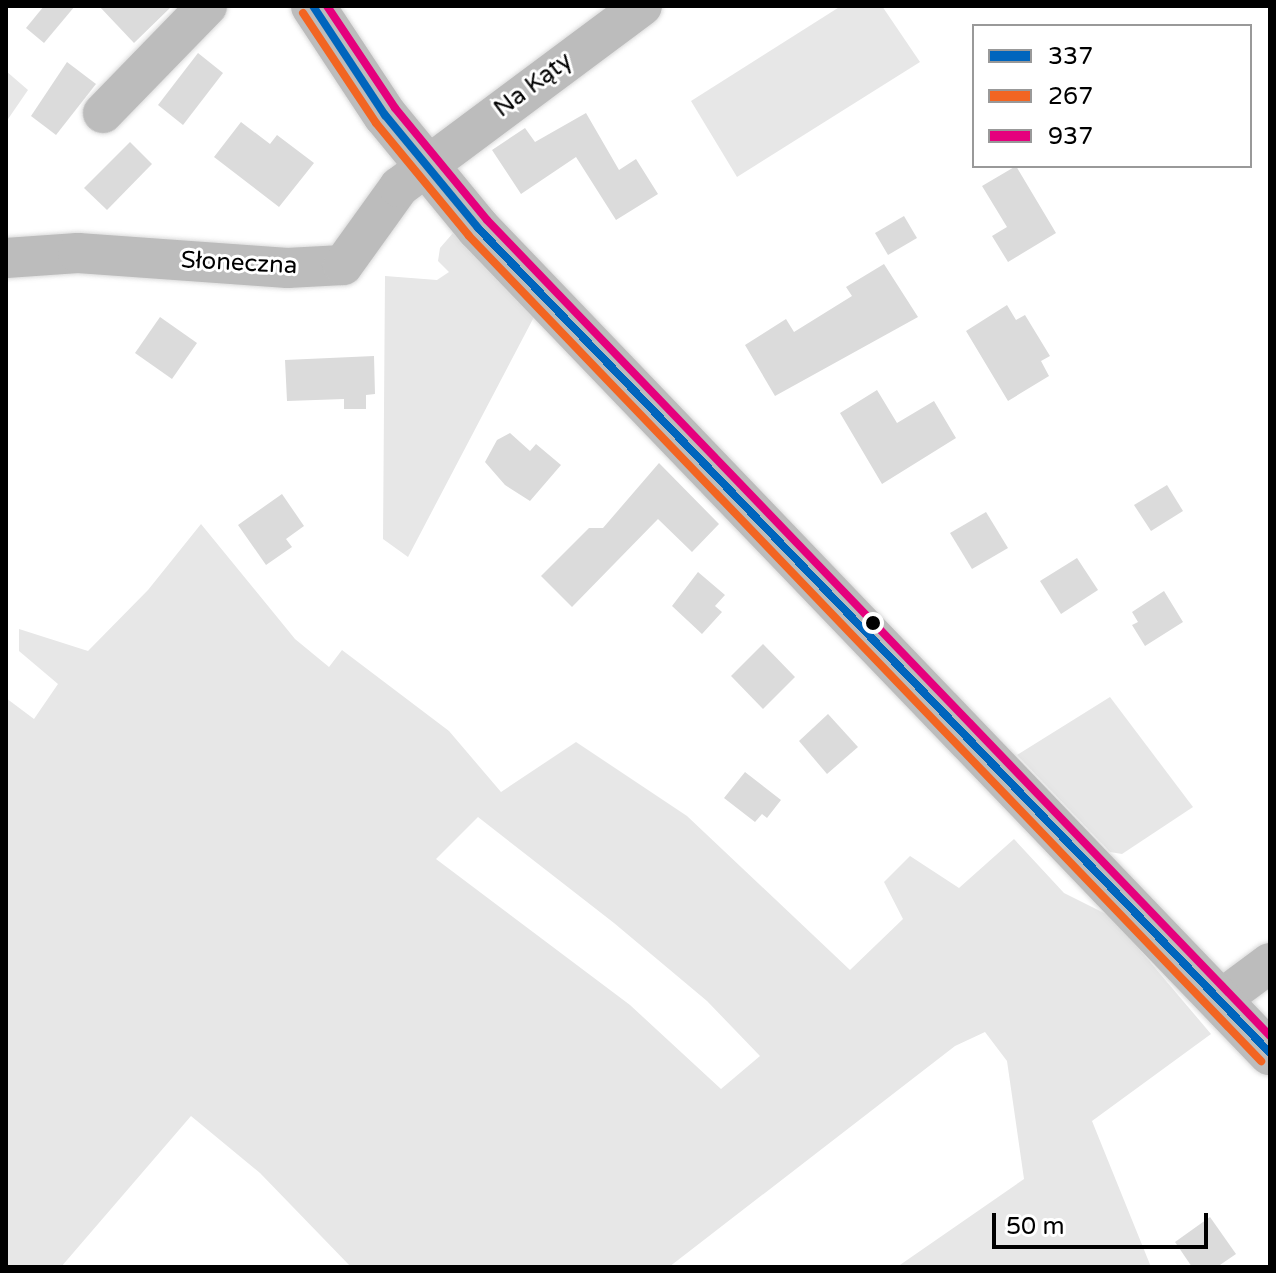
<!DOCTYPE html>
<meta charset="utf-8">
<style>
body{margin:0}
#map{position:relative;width:1276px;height:1273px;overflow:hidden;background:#fff;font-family:"Varela Round",sans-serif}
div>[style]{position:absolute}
.green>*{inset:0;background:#e7e7e7}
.building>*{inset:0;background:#dbdbdb}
.roads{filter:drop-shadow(0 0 2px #dbdbdb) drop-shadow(0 0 2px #dbdbdb)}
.minor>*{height:40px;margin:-20px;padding:0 20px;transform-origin:20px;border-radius:20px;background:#bcbcbc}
.major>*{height:44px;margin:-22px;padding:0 22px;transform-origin:22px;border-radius:22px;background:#bcbcbc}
.bus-1>*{height:8px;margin:-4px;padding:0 4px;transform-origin:4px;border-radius:4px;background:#0065bd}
.bus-2>*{height:8px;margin:-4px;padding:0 4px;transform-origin:4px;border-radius:4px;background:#f26522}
.bus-3>*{height:8px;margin:-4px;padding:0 4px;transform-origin:4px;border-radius:4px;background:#e5007d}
.dots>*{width:22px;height:22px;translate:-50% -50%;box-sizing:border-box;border:4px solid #fff;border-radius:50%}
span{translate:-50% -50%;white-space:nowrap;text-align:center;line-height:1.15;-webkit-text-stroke:6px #fff;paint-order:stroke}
.street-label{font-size:24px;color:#000}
.frame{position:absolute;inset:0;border:8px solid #000;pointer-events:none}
.legend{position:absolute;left:972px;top:24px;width:280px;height:144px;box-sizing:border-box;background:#fff;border:2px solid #999;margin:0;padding:10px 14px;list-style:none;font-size:24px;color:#000}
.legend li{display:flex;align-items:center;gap:16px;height:40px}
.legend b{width:40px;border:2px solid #999}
.scale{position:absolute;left:992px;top:1213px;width:216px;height:36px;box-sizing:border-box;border:4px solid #000;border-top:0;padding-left:10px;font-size:24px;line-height:28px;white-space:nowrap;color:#000;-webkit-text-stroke:6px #fff;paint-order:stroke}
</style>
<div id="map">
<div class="green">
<i style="clip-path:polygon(841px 6px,882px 6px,920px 62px,737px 177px,691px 101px)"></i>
<i style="clip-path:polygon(6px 71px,28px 90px,6px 122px)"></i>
<i style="clip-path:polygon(453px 233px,534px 317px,408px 557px,383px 539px,385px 276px,437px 280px,449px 272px,438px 261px,440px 248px)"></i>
<i style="clip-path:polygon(evenodd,201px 524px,295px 639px,329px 667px,342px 650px,449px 731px,501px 792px,576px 742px,687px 816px,850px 970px,903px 919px,884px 882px,910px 856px,959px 888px,1014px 839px,1064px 893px,1112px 917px,1211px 1034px,1092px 1121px,1151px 1267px,897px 1267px,1024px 1179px,1007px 1061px,985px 1032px,955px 1046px,669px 1267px,351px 1267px,260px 1173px,191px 1116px,61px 1267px,6px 1267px,6px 698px,34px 719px,58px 684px,19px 651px,19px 629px,88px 651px,148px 590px,201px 524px,478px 817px,614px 923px,707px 1001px,760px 1056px,721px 1089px,630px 1005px,436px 859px,478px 817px)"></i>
<i style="clip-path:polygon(1110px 697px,1193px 807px,1122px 854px,1110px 852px,1017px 755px)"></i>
</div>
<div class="building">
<i style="clip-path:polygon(44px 6px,75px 6px,44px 43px,26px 28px)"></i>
<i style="clip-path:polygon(99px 6px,172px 6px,134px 43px)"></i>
<i style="clip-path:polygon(198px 53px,223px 73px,183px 125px,158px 105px)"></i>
<i style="clip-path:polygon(67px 62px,96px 84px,56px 135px,31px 116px)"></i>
<i style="clip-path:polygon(586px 113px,619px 170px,636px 159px,658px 194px,616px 220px,576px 157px,521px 194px,492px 150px,525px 128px,535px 142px)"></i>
<i style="clip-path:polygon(241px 122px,270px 144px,277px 135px,314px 163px,279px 207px,214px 157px)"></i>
<i style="clip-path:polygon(130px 142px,152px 164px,107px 210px,84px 188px)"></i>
<i style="clip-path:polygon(1016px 166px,1056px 233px,1008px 262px,992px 236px,1007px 227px,982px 186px)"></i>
<i style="clip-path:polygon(904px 216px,917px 238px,888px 255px,875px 233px)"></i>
<i style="clip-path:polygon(884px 264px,918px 317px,775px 396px,745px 345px,786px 319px,794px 332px,852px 296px,846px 287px)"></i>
<i style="clip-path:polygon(1007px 305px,1016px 320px,1025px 315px,1050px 356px,1041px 361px,1049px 376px,1008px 401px,966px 331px)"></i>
<i style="clip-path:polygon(160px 317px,197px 343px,172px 379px,135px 353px)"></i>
<i style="clip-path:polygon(374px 356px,375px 394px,366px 395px,366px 409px,344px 409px,344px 399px,287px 401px,285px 360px)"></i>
<i style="clip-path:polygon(877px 390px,897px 423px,934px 401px,956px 438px,882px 484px,840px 413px)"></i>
<i style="clip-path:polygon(510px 433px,530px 451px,536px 444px,561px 465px,530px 501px,505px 485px,485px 462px,497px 440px)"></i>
<i style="clip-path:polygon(659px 463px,719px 524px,692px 552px,658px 519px,572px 607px,541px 576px,589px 528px,603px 528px)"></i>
<i style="clip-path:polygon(1167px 485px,1183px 511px,1151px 531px,1134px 505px)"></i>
<i style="clip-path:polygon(282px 494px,304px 526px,286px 539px,292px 547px,266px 565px,238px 525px)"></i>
<i style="clip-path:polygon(986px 512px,1008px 548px,972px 569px,950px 533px)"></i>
<i style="clip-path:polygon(1077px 558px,1098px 590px,1061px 614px,1040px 581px)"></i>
<i style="clip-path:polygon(698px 572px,725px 595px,715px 606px,722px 612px,702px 634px,672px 606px)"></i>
<i style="clip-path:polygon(1164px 591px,1183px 622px,1145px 646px,1132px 625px,1138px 622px,1132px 612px)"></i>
<i style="clip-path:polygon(763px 644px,795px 677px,763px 709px,731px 676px)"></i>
<i style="clip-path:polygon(828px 714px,858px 747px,827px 774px,799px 741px)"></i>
<i style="clip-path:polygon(745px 772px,781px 800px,767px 818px,762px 814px,755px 822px,724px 798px)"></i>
<i style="clip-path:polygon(1210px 1217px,1236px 1254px,1217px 1267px,1192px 1267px,1175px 1242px)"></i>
</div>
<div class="roads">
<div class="minor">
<i style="left:103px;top:113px;width:149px;rotate:-45.8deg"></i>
<i style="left:6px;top:258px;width:72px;rotate:-4deg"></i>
<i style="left:78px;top:253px;width:210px;rotate:4.1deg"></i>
<i style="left:287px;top:268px;width:56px;rotate:-3.1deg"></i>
<i style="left:343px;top:265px;width:96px;rotate:-54.3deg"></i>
<i style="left:399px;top:187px;width:303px;rotate:-36.7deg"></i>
<i style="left:1220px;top:1000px;width:62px;rotate:-36.5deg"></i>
</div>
<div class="major">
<i style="left:313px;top:6px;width:131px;rotate:56.6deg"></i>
<i style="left:385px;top:115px;width:146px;rotate:50.5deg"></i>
<i style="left:478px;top:228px;width:1144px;rotate:46.17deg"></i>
</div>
</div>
<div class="bus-1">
<i style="left:313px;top:6px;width:131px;rotate:56.6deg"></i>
<i style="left:385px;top:115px;width:146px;rotate:50.5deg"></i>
<i style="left:478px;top:228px;width:1144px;rotate:46.17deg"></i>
</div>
<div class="bus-2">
<i style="left:303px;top:13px;width:132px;rotate:56.4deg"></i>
<i style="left:376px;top:123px;width:146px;rotate:50.5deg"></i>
<i style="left:469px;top:236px;width:1144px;rotate:46.17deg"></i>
</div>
<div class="bus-3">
<i style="left:327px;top:6px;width:123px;rotate:56.3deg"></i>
<i style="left:395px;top:108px;width:145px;rotate:50.6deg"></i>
<i style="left:487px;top:220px;width:1131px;rotate:46.18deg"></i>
</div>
<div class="dots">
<i style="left:873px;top:623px;background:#000"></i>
</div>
<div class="street-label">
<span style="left:533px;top:85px;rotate:-37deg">Na Kąty</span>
<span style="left:239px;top:263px;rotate:3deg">Słoneczna</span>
</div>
<div class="frame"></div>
<ul class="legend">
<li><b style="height:10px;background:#0065bd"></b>337</li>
<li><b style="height:10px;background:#f26522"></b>267</li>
<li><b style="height:10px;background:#e5007d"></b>937</li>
</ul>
<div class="scale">50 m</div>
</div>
